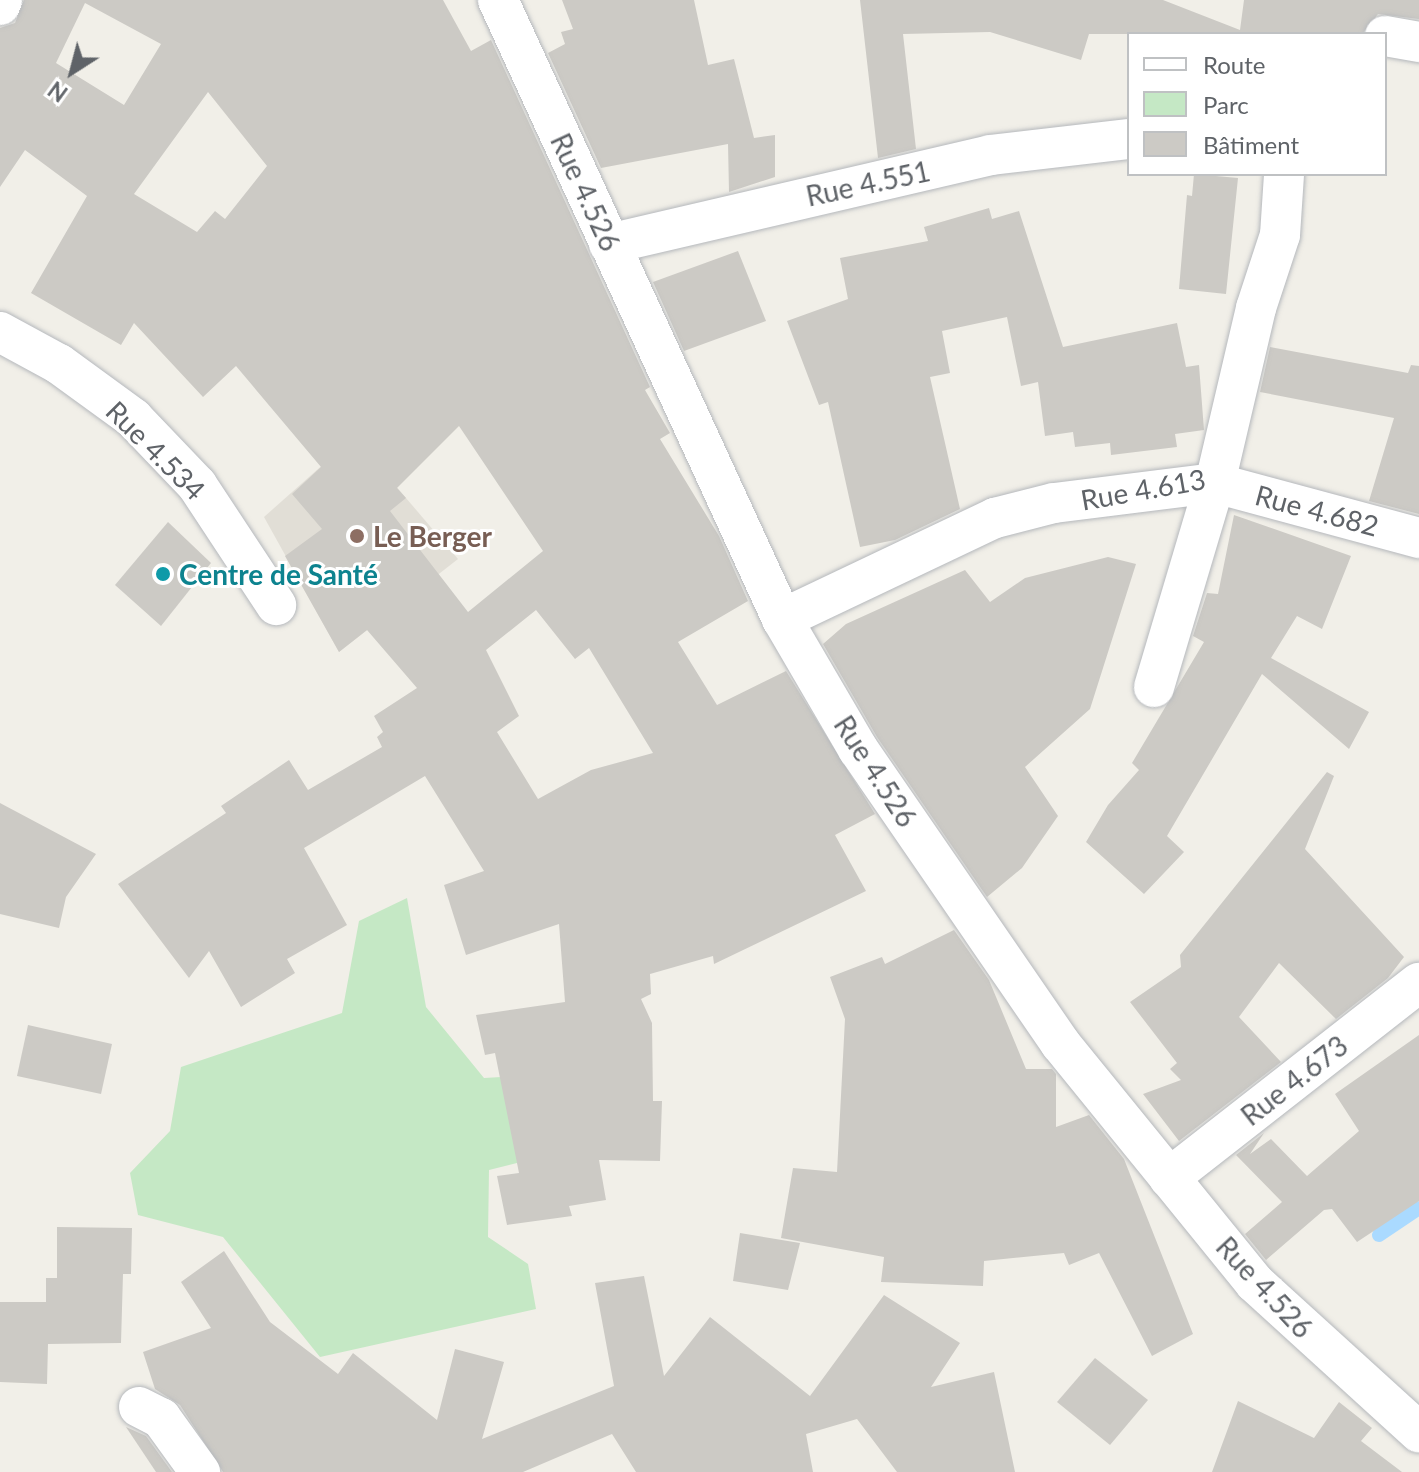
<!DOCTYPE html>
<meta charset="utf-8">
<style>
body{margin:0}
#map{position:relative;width:1419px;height:1472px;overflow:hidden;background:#f1efe8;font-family:Lato,sans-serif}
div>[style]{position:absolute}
.education>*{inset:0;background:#e1ded6}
.green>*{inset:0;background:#c5e8c5}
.stream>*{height:14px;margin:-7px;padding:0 7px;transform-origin:7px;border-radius:7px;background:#aadaff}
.building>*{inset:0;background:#cccac5}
.roads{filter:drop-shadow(0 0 2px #b5b8bc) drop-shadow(0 0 2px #b5b8bc)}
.street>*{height:40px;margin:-20px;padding:0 20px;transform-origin:20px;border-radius:20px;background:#fff}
.dots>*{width:22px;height:22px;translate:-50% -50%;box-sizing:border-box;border:4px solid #fff;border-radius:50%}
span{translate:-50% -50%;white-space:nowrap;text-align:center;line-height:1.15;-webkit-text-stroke:6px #fff;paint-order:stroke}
.street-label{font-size:28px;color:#5f6368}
.education-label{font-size:28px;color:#785e54;font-weight:700}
.left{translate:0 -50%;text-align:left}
.culture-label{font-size:28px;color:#0d838f;font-weight:700}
.legend{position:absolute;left:1127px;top:32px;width:260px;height:144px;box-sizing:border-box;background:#fff;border:2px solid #bfc1c3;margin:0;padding:10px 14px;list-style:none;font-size:24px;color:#5f6368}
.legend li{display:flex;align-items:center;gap:16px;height:40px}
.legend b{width:40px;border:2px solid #bfc1c3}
.north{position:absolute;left:32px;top:32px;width:80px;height:80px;-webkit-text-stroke:6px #fff;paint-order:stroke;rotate:216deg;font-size:22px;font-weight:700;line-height:32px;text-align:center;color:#5f6368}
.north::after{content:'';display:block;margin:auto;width:28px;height:36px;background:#5f6368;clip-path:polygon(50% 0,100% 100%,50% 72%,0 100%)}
</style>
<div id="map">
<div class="education">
<i style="clip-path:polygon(354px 437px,458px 559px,339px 652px,264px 517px)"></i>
</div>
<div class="green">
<i style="clip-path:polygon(407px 898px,426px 1007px,484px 1078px,574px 1073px,568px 1150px,489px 1170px,488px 1237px,528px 1264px,536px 1309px,320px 1357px,223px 1237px,138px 1215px,130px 1173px,170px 1131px,181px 1067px,342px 1013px,359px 921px)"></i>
</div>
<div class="stream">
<i style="left:1379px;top:1235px;width:48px;rotate:-34deg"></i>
</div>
<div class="building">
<i style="clip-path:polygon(evenodd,24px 0,443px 0,471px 51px,491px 40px,650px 387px,645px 390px,670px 433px,660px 439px,719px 536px,748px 601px,678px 642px,717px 705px,786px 671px,875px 814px,835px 835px,866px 891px,714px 964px,713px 956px,650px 974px,651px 994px,641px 999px,652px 1023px,653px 1101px,662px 1101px,660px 1161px,599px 1160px,606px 1200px,569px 1206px,572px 1216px,507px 1225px,497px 1176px,519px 1173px,495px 1053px,485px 1055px,476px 1015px,565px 1002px,559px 924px,466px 955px,444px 885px,484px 871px,425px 776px,304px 848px,347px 925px,287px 959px,295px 973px,241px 1007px,209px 951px,189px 978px,118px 884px,226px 813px,221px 806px,289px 760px,308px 790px,382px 747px,377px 737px,383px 732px,374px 716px,417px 688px,367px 630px,339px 652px,285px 556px,322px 529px,292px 494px,321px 467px,236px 366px,203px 397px,134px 323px,121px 345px,31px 293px,87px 196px,25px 150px,0 187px,0 28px,15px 23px,24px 0,85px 3px,161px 44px,124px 105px,56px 63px,85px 3px,24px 0,208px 92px,267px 166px,225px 219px,215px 211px,197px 232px,134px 194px,208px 92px,24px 0,459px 426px,543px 551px,468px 612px,390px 511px,406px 498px,397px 488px,459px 426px,24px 0,536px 610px,575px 659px,589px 648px,653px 753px,591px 770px,538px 799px,497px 732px,519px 716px,486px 650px,536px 610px)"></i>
<i style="clip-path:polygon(562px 0,694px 0,708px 65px,734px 59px,754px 138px,775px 135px,775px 177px,729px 192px,728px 144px,601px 168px,548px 53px,565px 44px,561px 32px,573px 29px)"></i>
<i style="clip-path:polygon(860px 0,1163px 0,1240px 30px,1244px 0,1419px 0,1419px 19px,1378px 14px,1362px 34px,1089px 34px,1081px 60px,990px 32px,903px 34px,916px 149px,878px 158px)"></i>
<i style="clip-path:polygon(1194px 174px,1238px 178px,1226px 294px,1179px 289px,1187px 195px,1192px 196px)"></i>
<i style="clip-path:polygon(989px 208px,992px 219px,1019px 211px,1063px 347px,1177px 323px,1186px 367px,1199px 365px,1204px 430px,1175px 434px,1177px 447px,1111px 455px,1110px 443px,1075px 447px,1073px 432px,1045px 436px,1038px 382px,1021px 386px,1007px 317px,942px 331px,950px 373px,930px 377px,960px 509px,895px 540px,860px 547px,828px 402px,819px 405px,787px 321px,848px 299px,840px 258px,928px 241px,924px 227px)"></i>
<i style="clip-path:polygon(738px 251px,766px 321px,684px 351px,653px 282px)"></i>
<i style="clip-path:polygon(1270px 347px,1408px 373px,1411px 365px,1419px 366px,1419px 514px,1369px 501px,1394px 418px,1260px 392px)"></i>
<i style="clip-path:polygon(1234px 515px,1351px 556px,1322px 629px,1297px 616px,1271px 658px,1369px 712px,1349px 749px,1262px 674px,1167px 836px,1184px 852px,1144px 894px,1086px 842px,1108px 805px,1139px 770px,1132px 763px,1204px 642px,1193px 636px,1207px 593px,1218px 594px)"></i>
<i style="clip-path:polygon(168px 522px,211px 563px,161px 626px,115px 585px)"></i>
<i style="clip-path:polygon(1108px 557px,1136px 564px,1090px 709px,1025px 767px,1058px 816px,1022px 868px,987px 897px,877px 737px,823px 644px,846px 624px,965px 570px,990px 602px,1025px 578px)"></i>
<i style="clip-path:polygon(1327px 772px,1334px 776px,1305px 849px,1404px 957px,1388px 978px,1336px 1019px,1279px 963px,1239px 1017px,1281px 1062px,1179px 1141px,1143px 1094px,1181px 1080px,1170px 1069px,1177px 1063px,1130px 1002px,1181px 967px,1180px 955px)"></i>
<i style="clip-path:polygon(0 803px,96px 854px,66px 897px,59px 928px,0 914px)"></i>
<i style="clip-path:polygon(954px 930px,989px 980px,1026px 1069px,1052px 1069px,1056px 1074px,1056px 1127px,1089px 1115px,1124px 1159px,1193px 1334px,1152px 1356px,1099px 1253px,1069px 1265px,1064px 1253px,984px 1261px,983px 1286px,881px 1282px,884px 1257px,781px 1238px,793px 1168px,837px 1172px,845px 1019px,830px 977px,882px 957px,885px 964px)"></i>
<i style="clip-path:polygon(28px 1025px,112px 1044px,101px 1094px,17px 1076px)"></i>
<i style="clip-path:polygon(1419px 1035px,1419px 1201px,1357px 1242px,1332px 1209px,1324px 1210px,1266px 1260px,1245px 1234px,1282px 1202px,1236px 1155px,1264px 1133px,1250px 1154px,1271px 1139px,1307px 1176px,1359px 1131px,1335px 1094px)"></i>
<i style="clip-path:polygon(57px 1227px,132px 1228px,131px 1274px,123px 1274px,121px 1343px,48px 1344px,47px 1384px,0 1382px,0 1302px,46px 1302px,46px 1278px,57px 1278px)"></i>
<i style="clip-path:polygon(740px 1233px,800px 1243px,788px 1290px,733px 1281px)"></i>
<i style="clip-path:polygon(224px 1251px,270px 1322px,338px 1374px,353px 1353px,437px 1420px,455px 1349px,504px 1362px,482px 1439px,614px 1386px,595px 1283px,644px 1276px,664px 1376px,710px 1317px,810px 1396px,884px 1295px,960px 1343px,931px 1387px,994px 1372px,1015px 1472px,897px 1472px,857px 1419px,806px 1434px,813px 1472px,636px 1472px,612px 1434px,523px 1472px,223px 1472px,180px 1405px,155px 1389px,143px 1352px,211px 1328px,181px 1282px)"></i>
<i style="clip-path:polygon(1095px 1358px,1148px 1400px,1110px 1445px,1057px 1402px)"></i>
<i style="clip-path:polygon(1238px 1401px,1314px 1438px,1339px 1402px,1372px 1428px,1361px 1441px,1402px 1472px,1212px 1472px)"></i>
<i style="clip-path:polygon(126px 1427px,146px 1436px,172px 1472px,156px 1472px)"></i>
</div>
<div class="roads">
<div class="street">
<i style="left:498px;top:0;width:681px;rotate:65.35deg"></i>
<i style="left:782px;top:619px;width:151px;rotate:59.7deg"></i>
<i style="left:858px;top:749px;width:357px;rotate:55.5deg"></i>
<i style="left:1060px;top:1043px;width:309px;rotate:50.9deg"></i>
<i style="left:1255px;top:1283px;width:222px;rotate:42.3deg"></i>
<i style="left:0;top:5px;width:5px;rotate:-68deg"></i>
<i style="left:1385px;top:36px;width:35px;rotate:10deg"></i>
<i style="left:609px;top:244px;width:391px;rotate:-13.1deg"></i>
<i style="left:990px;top:155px;width:140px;rotate:-6.6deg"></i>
<i style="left:0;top:332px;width:67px;rotate:28.5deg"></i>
<i style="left:59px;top:364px;width:92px;rotate:36.1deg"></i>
<i style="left:133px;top:418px;width:93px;rotate:46.3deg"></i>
<i style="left:197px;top:485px;width:144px;rotate:56.6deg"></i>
<i style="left:782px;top:619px;width:236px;rotate:-25.4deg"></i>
<i style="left:995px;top:518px;width:61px;rotate:-14.3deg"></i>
<i style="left:1054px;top:503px;width:162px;rotate:-7.1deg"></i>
<i style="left:1215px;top:483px;width:180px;rotate:-76.8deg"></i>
<i style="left:1256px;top:308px;width:77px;rotate:-71.8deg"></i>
<i style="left:1280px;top:235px;width:61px;rotate:-86.2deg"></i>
<i style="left:1154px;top:687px;width:213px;rotate:-73.4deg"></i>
<i style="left:1215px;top:483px;width:211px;rotate:15.1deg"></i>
<i style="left:1169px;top:1178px;width:317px;rotate:-38deg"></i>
<i style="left:139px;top:1407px;width:25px;rotate:27deg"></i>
<i style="left:161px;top:1418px;width:67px;rotate:54.2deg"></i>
</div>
</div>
<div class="dots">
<i style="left:357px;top:536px;background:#8d6e63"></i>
<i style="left:163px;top:574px;background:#0f9aa8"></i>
</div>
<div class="street-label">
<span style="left:868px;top:183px;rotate:-12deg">Rue 4.551</span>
<span style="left:586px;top:192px;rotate:65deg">Rue 4.526</span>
<span style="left:156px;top:450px;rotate:45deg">Rue 4.534</span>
<span style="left:1143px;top:489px;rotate:-10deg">Rue 4.613</span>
<span style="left:1317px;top:510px;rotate:15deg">Rue 4.682</span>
<span style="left:876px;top:771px;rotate:57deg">Rue 4.526</span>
<span style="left:1294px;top:1080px;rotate:-38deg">Rue 4.673</span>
<span style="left:1265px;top:1287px;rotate:47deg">Rue 4.526</span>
</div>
<div class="education-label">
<span class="left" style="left:373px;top:536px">Le Berger</span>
</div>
<div class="culture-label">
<span class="left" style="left:179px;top:574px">Centre de Santé</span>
</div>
<ul class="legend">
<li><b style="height:10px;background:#fff"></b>Route</li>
<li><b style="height:22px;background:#c5e8c5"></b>Parc</li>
<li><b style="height:22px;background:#cccac5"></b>Bâtiment</li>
</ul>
<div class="north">N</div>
</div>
